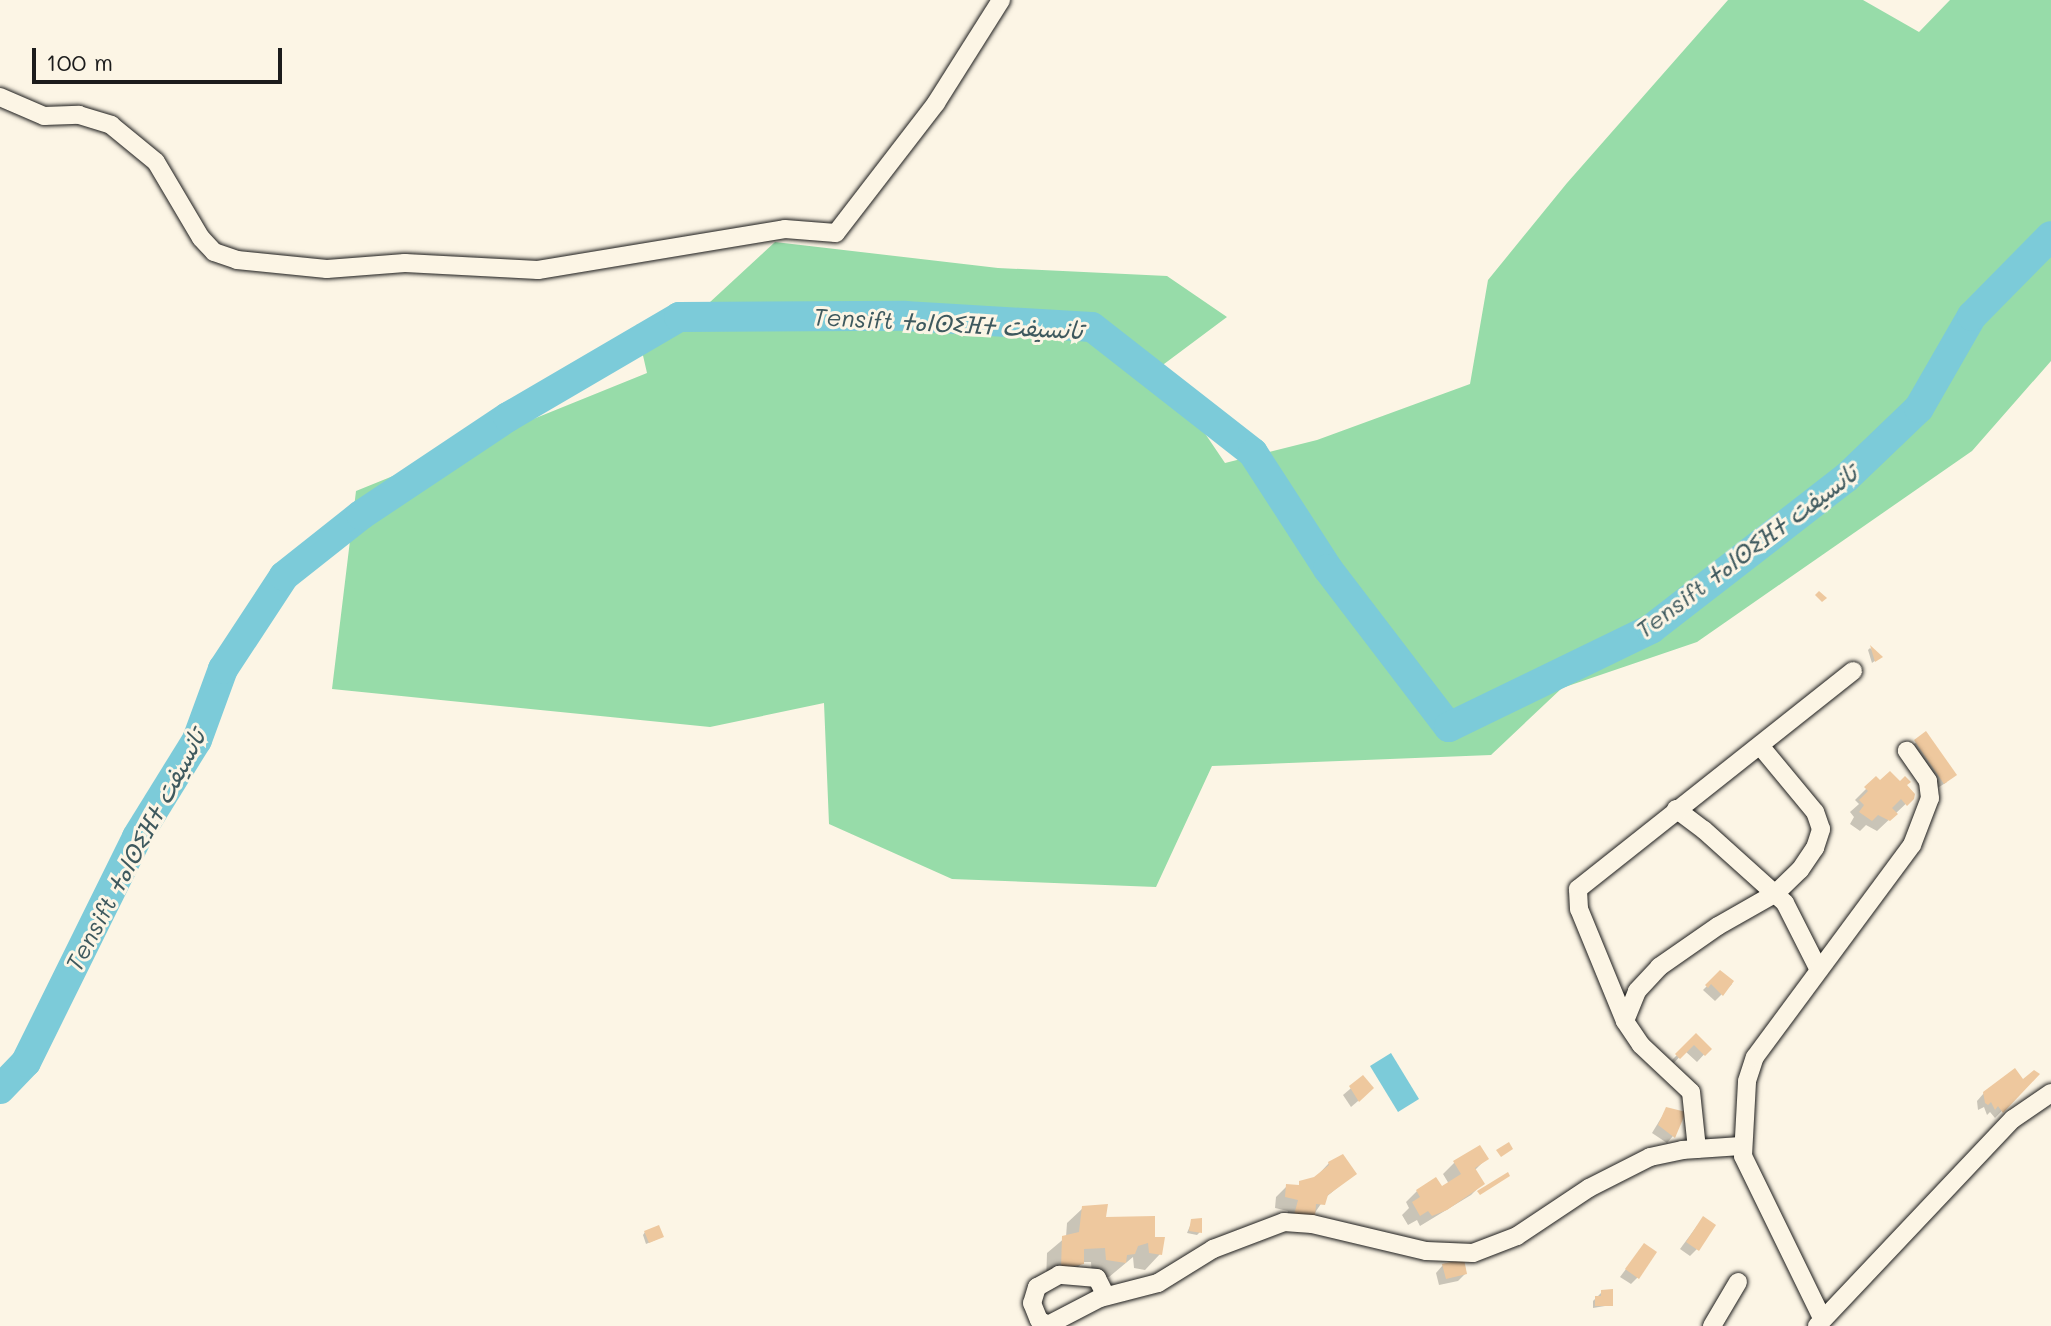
<!DOCTYPE html>
<meta charset="utf-8">
<style>
body{margin:0}
#map{position:relative;width:2051px;height:1326px;overflow:hidden;background:#fcf5e5;font-family:Mali,"Playpen Sans Arabic","Noto Sans Tifinagh",sans-serif}
div>[style]{position:absolute}
.green>*{inset:0;background:#97dca9}
.water>*{inset:0;background:#7ccbd9}
.shadow>*{inset:0;background:#0003}
.river>*{height:30px;margin:-15px;padding:0 15px;transform-origin:15px;border-radius:15px;background:#7ccbd9}
.building>*{inset:0;background:#eec89e}
.roads{filter:drop-shadow(0 0 2px #1c1c1c) drop-shadow(0 0 2px #1c1c1c)}
.minor>*{height:18px;margin:-9px;padding:0 9px;transform-origin:9px;border-radius:9px;background:#fcf5e5}
span{translate:-50% -50%;white-space:nowrap;text-align:center;line-height:1.15;-webkit-text-stroke:6px #fcf5e5;paint-order:stroke}
.water-label{font-size:24px;color:#3e595e;font-style:italic}
.scale{position:absolute;left:32px;top:48px;width:250px;height:36px;box-sizing:border-box;border:4px solid #1c1c1c;border-top:0;padding-left:10px;font-size:24px;line-height:28px;white-space:nowrap;color:#1c1c1c;-webkit-text-stroke:6px #fcf5e5;paint-order:stroke}
</style>
<div id="map">
<div class="green">
<i style="clip-path:polygon(1728px 0,1863px 0,1919px 32px,1950px 0,2051px 0,2051px 361px,1972px 451px,1697px 642px,1562px 688px,1491px 755px,1212px 766px,1156px 887px,952px 879px,829px 824px,824px 703px,710px 727px,332px 689px,356px 491px,647px 373px,636px 325px,709px 303px,775px 242px,998px 268px,1167px 276px,1227px 317px,1160px 367px,1225px 463px,1317px 440px,1470px 384px,1488px 280px,1567px 183px)"></i>
</div>
<div class="water">
<i style="clip-path:polygon(1391px 1053px,1419px 1099px,1398px 1112px,1370px 1066px)"></i>
</div>
<div class="shadow">
<i style="clip-path:polygon(1870px 648px,1880px 657px,1872px 663px,1868px 650px)"></i>
<i style="clip-path:polygon(1926px 734px,1947px 782px,1936px 789px,1908px 749px)"></i>
<i style="clip-path:polygon(1876px 779px,1880px 783px,1905px 786px,1912px 798px,1877px 831px,1866px 825px,1860px 831px,1850px 824px,1854px 817px,1850px 812px,1859px 804px,1855px 800px)"></i>
<i style="clip-path:polygon(1720px 973px,1732px 984px,1715px 1001px,1703px 990px)"></i>
<i style="clip-path:polygon(1696px 1036px,1709px 1049px,1697px 1062px,1685px 1051px,1672px 1065px,1669px 1063px)"></i>
<i style="clip-path:polygon(2037px 1075px,1995px 1118px,1990px 1112px,1987px 1115px,1984px 1107px,1978px 1110px,1977px 1101px,1984px 1093px)"></i>
<i style="clip-path:polygon(1363px 1078px,1365px 1095px,1351px 1107px,1343px 1095px)"></i>
<i style="clip-path:polygon(1666px 1110px,1673px 1136px,1667px 1143px,1652px 1133px)"></i>
<i style="clip-path:polygon(1486px 1159px,1474px 1171px,1482px 1184px,1471px 1195px,1420px 1226px,1417px 1220px,1408px 1225px,1402px 1215px,1409px 1208px,1406px 1202px,1417px 1191px,1441px 1189px,1449px 1184px,1443px 1174px,1455px 1162px)"></i>
<i style="clip-path:polygon(1329px 1163px,1355px 1173px,1325px 1198px,1314px 1214px,1284px 1226px,1288px 1211px,1275px 1208px,1276px 1197px,1287px 1186px,1296px 1187px,1315px 1178px)"></i>
<i style="clip-path:polygon(1083px 1208px,1153px 1239px,1160px 1254px,1145px 1270px,1134px 1268px,1133px 1257px,1109px 1277px,1092px 1275px,1091px 1262px,1083px 1262px,1067px 1279px,1046px 1283px,1047px 1253px,1066px 1237px,1067px 1223px)"></i>
<i style="clip-path:polygon(1192px 1221px,1200px 1232px,1197px 1235px,1187px 1233px)"></i>
<i style="clip-path:polygon(1697px 1226px,1697px 1249px,1690px 1256px,1680px 1249px)"></i>
<i style="clip-path:polygon(645px 1232px,662px 1237px,646px 1244px,643px 1235px)"></i>
<i style="clip-path:polygon(1644px 1245px,1638px 1277px,1631px 1284px,1620px 1277px)"></i>
<i style="clip-path:polygon(1443px 1265px,1465px 1274px,1458px 1281px,1439px 1285px,1436px 1273px)"></i>
<i style="clip-path:polygon(1602px 1292px,1611px 1305px,1593px 1308px,1593px 1301px)"></i>
</div>
<div class="river">
<i style="left:0;top:1089px;width:37px;rotate:-46deg"></i>
<i style="left:26px;top:1062px;width:251px;rotate:-63.7deg"></i>
<i style="left:137px;top:837px;width:114px;rotate:-58.3deg"></i>
<i style="left:197px;top:740px;width:76px;rotate:-69.9deg"></i>
<i style="left:223px;top:669px;width:111px;rotate:-56.7deg"></i>
<i style="left:284px;top:576px;width:98px;rotate:-38.4deg"></i>
<i style="left:361px;top:515px;width:177px;rotate:-33.7deg"></i>
<i style="left:508px;top:417px;width:198px;rotate:-30.3deg"></i>
<i style="left:679px;top:317px;width:226px;rotate:-0.3deg"></i>
<i style="left:905px;top:316px;width:187px;rotate:3.4deg"></i>
<i style="left:1092px;top:327px;width:204px;rotate:38deg"></i>
<i style="left:1253px;top:453px;width:138px;rotate:57.1deg"></i>
<i style="left:1328px;top:569px;width:199px;rotate:52.6deg"></i>
<i style="left:1449px;top:727px;width:225px;rotate:-25.9deg"></i>
<i style="left:1651px;top:629px;width:247px;rotate:-37.8deg"></i>
<i style="left:1846px;top:478px;width:101px;rotate:-43.8deg"></i>
<i style="left:1919px;top:408px;width:106px;rotate:-60.1deg"></i>
<i style="left:1972px;top:316px;width:112px;rotate:-45.4deg"></i>
</div>
<div class="building">
<i style="clip-path:polygon(1819px 591px,1827px 598px,1822px 602px,1815px 595px)"></i>
<i style="clip-path:polygon(1870px 645px,1883px 657px,1875px 662px)"></i>
<i style="clip-path:polygon(1926px 731px,1957px 775px,1944px 784px,1914px 740px)"></i>
<i style="clip-path:polygon(1890px 771px,1900px 781px,1905px 776px,1911px 782px,1907px 785px,1915px 794px,1914px 799px,1907px 806px,1901px 799px,1892px 808px,1898px 814px,1890px 821px,1878px 815px,1872px 821px,1859px 812px,1864px 805px,1859px 800px,1868px 791px,1864px 787px,1876px 776px,1880px 780px)"></i>
<i style="clip-path:polygon(1720px 970px,1734px 981px,1723px 996px,1711px 984px,1708px 988px,1705px 985px)"></i>
<i style="clip-path:polygon(1696px 1033px,1712px 1049px,1705px 1056px,1694px 1045px,1680px 1059px,1675px 1054px)"></i>
<i style="clip-path:polygon(2015px 1068px,2023px 1079px,2034px 1070px,2040px 1074px,2003px 1113px,1998px 1106px,1995px 1110px,1991px 1102px,1988px 1105px,1985px 1103px,1983px 1092px)"></i>
<i style="clip-path:polygon(1363px 1075px,1374px 1088px,1359px 1102px,1349px 1086px)"></i>
<i style="clip-path:polygon(1666px 1107px,1686px 1112px,1675px 1138px,1658px 1125px)"></i>
<i style="clip-path:polygon(1509px 1142px,1513px 1149px,1501px 1157px,1496px 1150px)"></i>
<i style="clip-path:polygon(1480px 1145px,1489px 1159px,1475px 1168px,1485px 1184px,1447px 1210px,1432px 1216px,1428px 1211px,1420px 1216px,1412px 1202px,1420px 1197px,1416px 1190px,1436px 1177px,1442px 1186px,1461px 1174px,1453px 1161px)"></i>
<i style="clip-path:polygon(1343px 1154px,1357px 1174px,1328px 1195px,1325px 1205px,1316px 1204px,1315px 1216px,1294px 1215px,1298px 1200px,1285px 1197px,1286px 1184px,1299px 1185px,1299px 1181px,1314px 1177px,1329px 1165px,1328px 1162px)"></i>
<i style="clip-path:polygon(1508px 1172px,1510px 1176px,1480px 1195px,1477px 1191px)"></i>
<i style="clip-path:polygon(1108px 1204px,1106px 1217px,1155px 1216px,1155px 1237px,1165px 1237px,1162px 1255px,1149px 1253px,1148px 1243px,1138px 1246px,1135px 1254px,1127px 1255px,1126px 1263px,1106px 1260px,1105px 1248px,1084px 1249px,1084px 1264px,1061px 1269px,1062px 1236px,1079px 1232px,1082px 1206px)"></i>
<i style="clip-path:polygon(1703px 1216px,1716px 1225px,1699px 1251px,1686px 1242px)"></i>
<i style="clip-path:polygon(1202px 1218px,1202px 1233px,1189px 1231px,1191px 1219px)"></i>
<i style="clip-path:polygon(659px 1225px,664px 1237px,649px 1243px,644px 1231px)"></i>
<i style="clip-path:polygon(1644px 1243px,1657px 1252px,1639px 1279px,1625px 1269px)"></i>
<i style="clip-path:polygon(1464px 1259px,1467px 1274px,1446px 1279px,1442px 1264px)"></i>
<i style="clip-path:polygon(1613px 1289px,1613px 1306px,1595px 1306px,1595px 1296px,1601px 1296px,1601px 1290px)"></i>
</div>
<div class="roads">
<div class="minor">
<i style="left:0;top:97px;width:48px;rotate:23.4deg"></i>
<i style="left:44px;top:116px;width:35px;rotate:-2deg"></i>
<i style="left:79px;top:115px;width:34px;rotate:17deg"></i>
<i style="left:111px;top:125px;width:58px;rotate:39.4deg"></i>
<i style="left:156px;top:162px;width:88px;rotate:59.4deg"></i>
<i style="left:201px;top:238px;width:19px;rotate:47deg"></i>
<i style="left:214px;top:252px;width:24px;rotate:19deg"></i>
<i style="left:237px;top:260px;width:90px;rotate:5.7deg"></i>
<i style="left:327px;top:269px;width:78px;rotate:-4.4deg"></i>
<i style="left:405px;top:263px;width:133px;rotate:3deg"></i>
<i style="left:538px;top:270px;width:250px;rotate:-9.4deg"></i>
<i style="left:785px;top:229px;width:51px;rotate:4.5deg"></i>
<i style="left:836px;top:233px;width:164px;rotate:-52.4deg"></i>
<i style="left:936px;top:103px;width:122px;rotate:-57.7deg"></i>
<i style="left:1676px;top:809px;width:35px;rotate:37deg"></i>
<i style="left:1704px;top:830px;width:109px;rotate:42deg"></i>
<i style="left:1785px;top:903px;width:73px;rotate:63.1deg"></i>
<i style="left:1625px;top:1021px;width:32px;rotate:-68deg"></i>
<i style="left:1637px;top:991px;width:33px;rotate:-47deg"></i>
<i style="left:1659px;top:967px;width:72px;rotate:-34.8deg"></i>
<i style="left:1718px;top:926px;width:67px;rotate:-29.6deg"></i>
<i style="left:1776px;top:893px;width:33px;rotate:-44deg"></i>
<i style="left:1800px;top:870px;width:27px;rotate:-56deg"></i>
<i style="left:1815px;top:848px;width:20px;rotate:-72deg"></i>
<i style="left:1821px;top:829px;width:18px;rotate:-109deg"></i>
<i style="left:1815px;top:812px;width:85px;rotate:-129.7deg"></i>
<i style="left:1697px;top:1149px;width:57px;rotate:-96deg"></i>
<i style="left:1691px;top:1092px;width:69px;rotate:-136.8deg"></i>
<i style="left:1641px;top:1045px;width:29px;rotate:-124deg"></i>
<i style="left:1625px;top:1021px;width:121px;rotate:-112.3deg"></i>
<i style="left:1579px;top:909px;width:20px;rotate:-93deg"></i>
<i style="left:1578px;top:889px;width:351px;rotate:-38.4deg"></i>
<i style="left:1106px;top:1296px;width:20px;rotate:-117deg"></i>
<i style="left:1097px;top:1278px;width:38px;rotate:-175deg"></i>
<i style="left:1059px;top:1275px;width:25px;rotate:151deg"></i>
<i style="left:1037px;top:1287px;width:17px;rotate:107deg"></i>
<i style="left:1032px;top:1303px;width:18px;rotate:68deg"></i>
<i style="left:1039px;top:1320px;width:10px;rotate:29deg"></i>
<i style="left:1048px;top:1325px;width:59px;rotate:-27.4deg"></i>
<i style="left:1100px;top:1298px;width:60px;rotate:-14.5deg"></i>
<i style="left:1158px;top:1283px;width:65px;rotate:-31.7deg"></i>
<i style="left:1213px;top:1249px;width:76px;rotate:-20.8deg"></i>
<i style="left:1284px;top:1222px;width:28px;rotate:4deg"></i>
<i style="left:1312px;top:1224px;width:117px;rotate:13.3deg"></i>
<i style="left:1426px;top:1251px;width:47px;rotate:2.4deg"></i>
<i style="left:1473px;top:1253px;width:47px;rotate:-21.1deg"></i>
<i style="left:1517px;top:1236px;width:87px;rotate:-33.7deg"></i>
<i style="left:1589px;top:1188px;width:68px;rotate:-26.9deg"></i>
<i style="left:1650px;top:1157px;width:33px;rotate:-12deg"></i>
<i style="left:1682px;top:1150px;width:59px;rotate:-3.9deg"></i>
<i style="left:1822px;top:1318px;width:180px;rotate:-116deg"></i>
<i style="left:1743px;top:1156px;width:75px;rotate:-86.9deg"></i>
<i style="left:1747px;top:1081px;width:25px;rotate:-72deg"></i>
<i style="left:1755px;top:1057px;width:264px;rotate:-53.5deg"></i>
<i style="left:1912px;top:845px;width:50px;rotate:-69deg"></i>
<i style="left:1930px;top:798px;width:17px;rotate:-97deg"></i>
<i style="left:1928px;top:781px;width:37px;rotate:-125deg"></i>
<i style="left:1712px;top:1326px;width:51px;rotate:-59.4deg"></i>
<i style="left:1817px;top:1326px;width:285px;rotate:-46.6deg"></i>
<i style="left:2013px;top:1119px;width:46px;rotate:-34.4deg"></i>
</div>
</div>
<div class="water-label">
<span style="left:948px;top:323px;rotate:3deg">Tensift ⵜⴰⵏⵙⵉⴼⵜ تانسيفت</span>
<span style="left:1746px;top:551px;rotate:-37deg">Tensift ⵜⴰⵏⵙⵉⴼⵜ تانسيفت</span>
<span style="left:135px;top:850px;rotate:-62deg">Tensift ⵜⴰⵏⵙⵉⴼⵜ تانسيفت</span>
</div>
<div class="scale">100 m</div>
</div>
